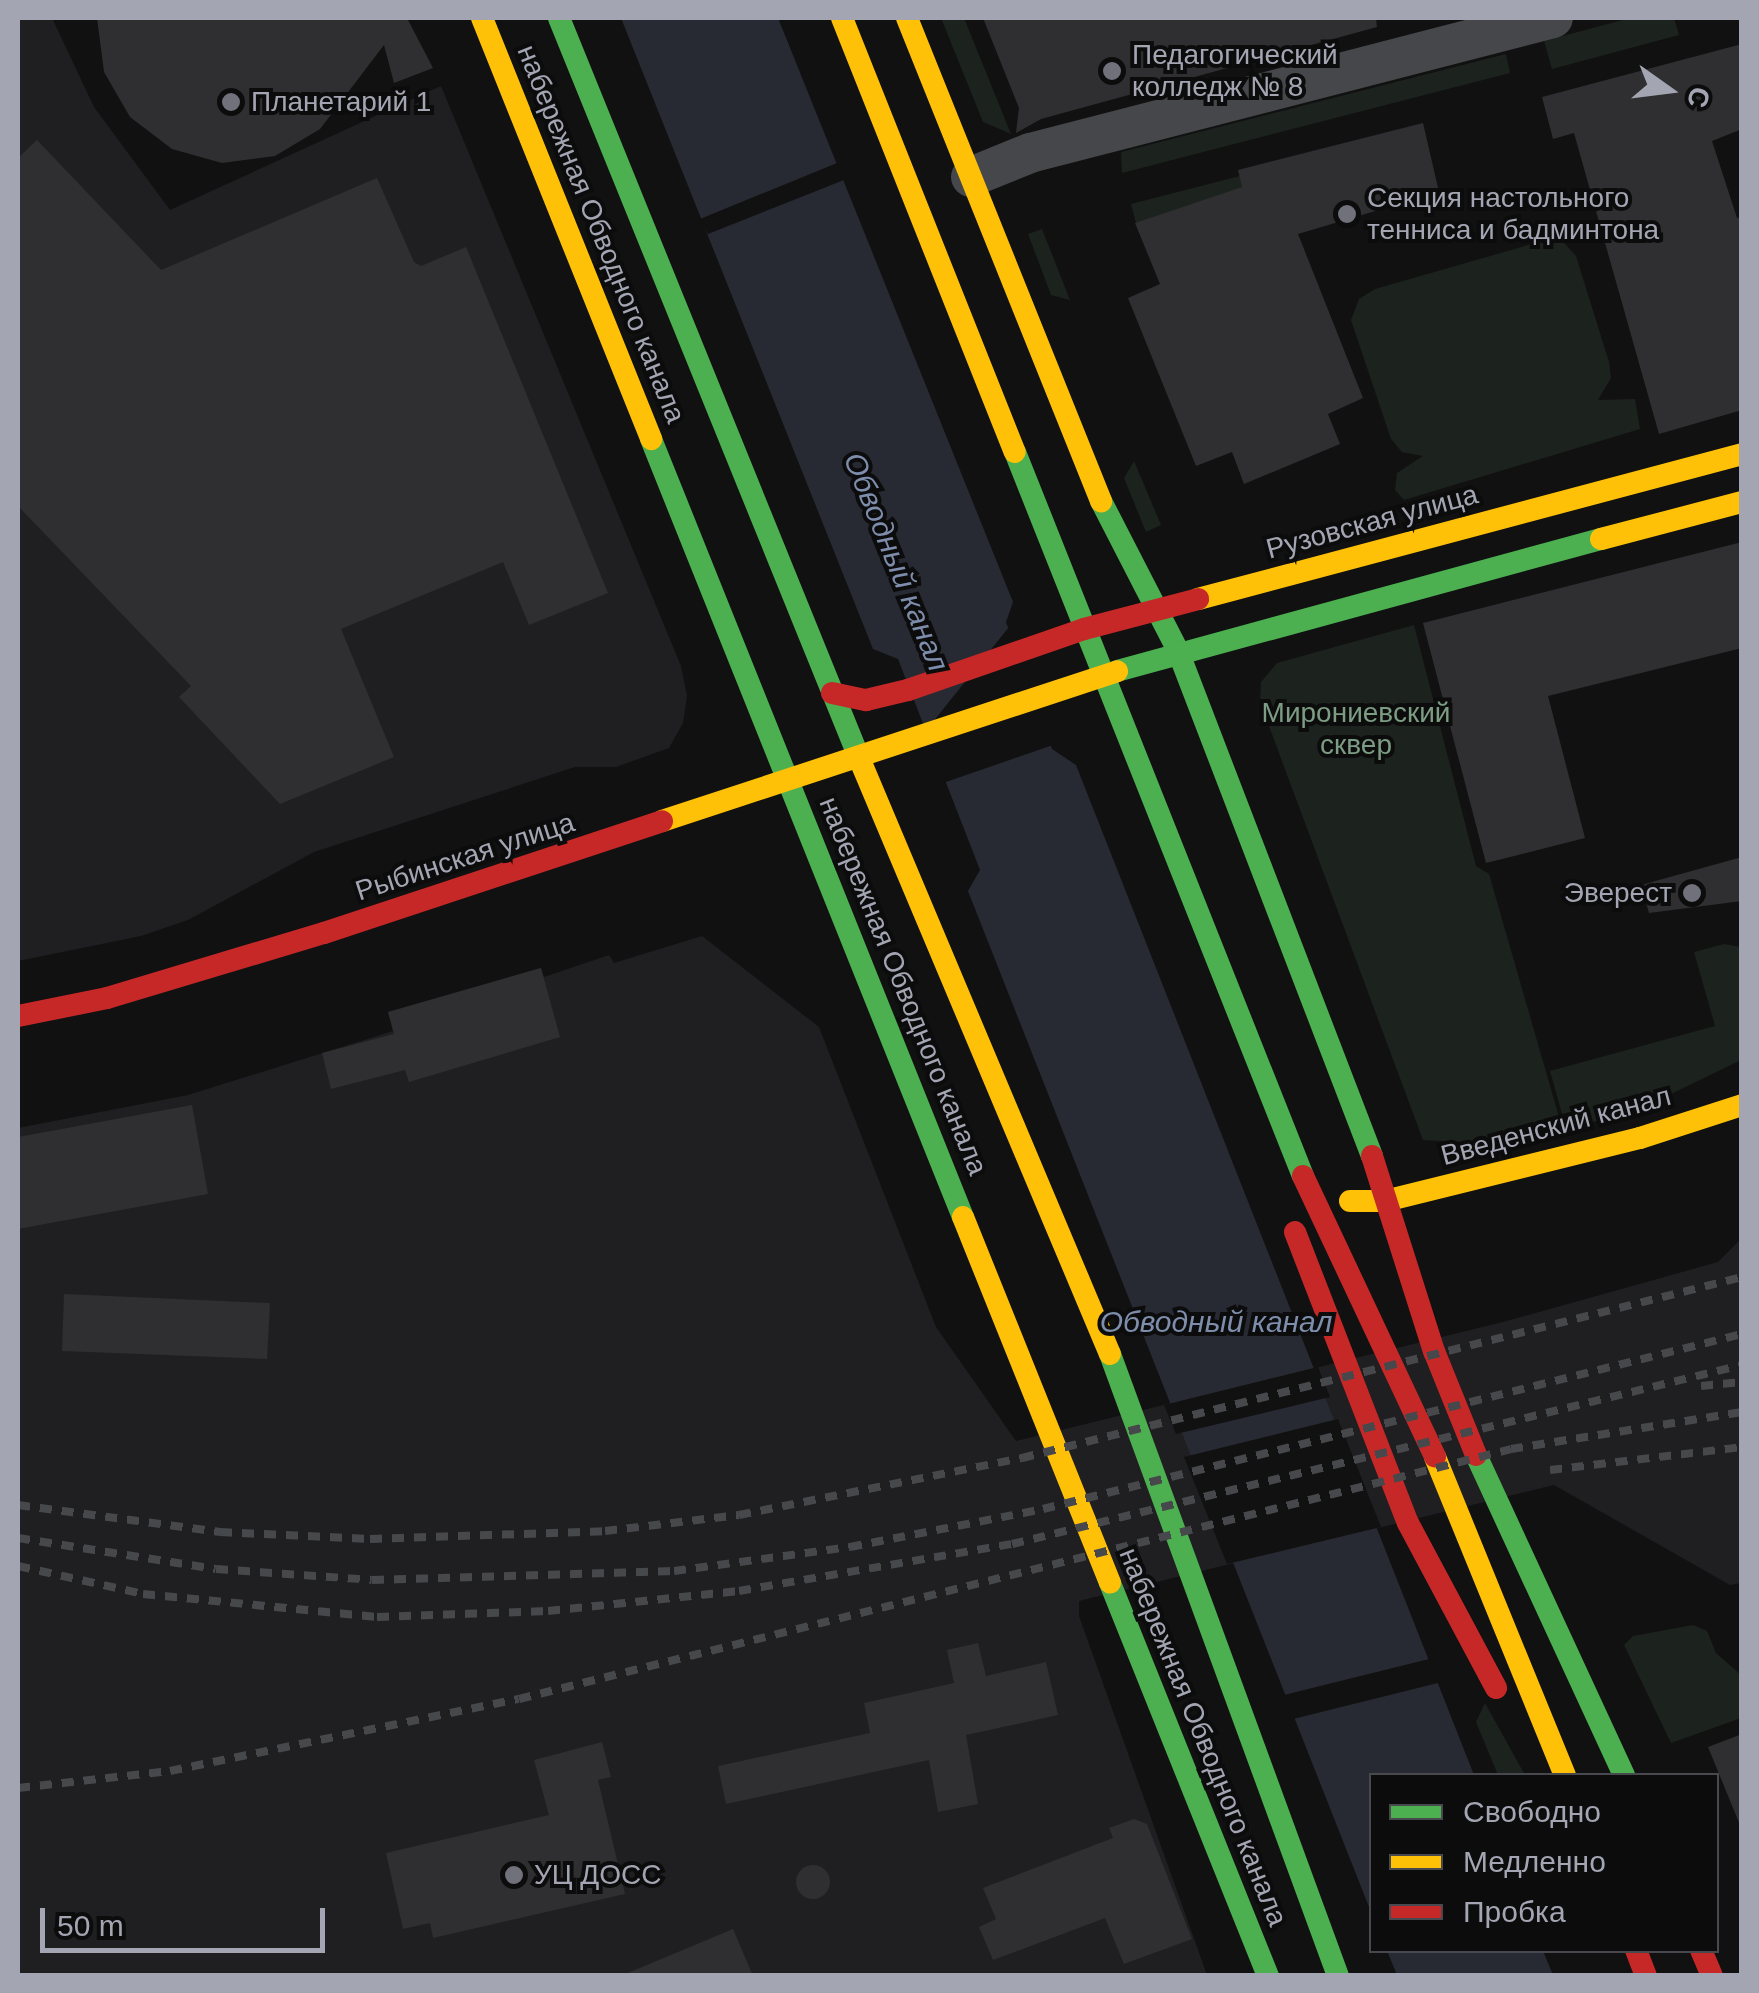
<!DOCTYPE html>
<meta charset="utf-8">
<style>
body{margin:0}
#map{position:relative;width:1759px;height:1993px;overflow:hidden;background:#111112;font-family:Helvetica,sans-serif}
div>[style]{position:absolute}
.built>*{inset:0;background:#1f1e20}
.green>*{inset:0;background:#1c221d}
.water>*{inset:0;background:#272a32}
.pier>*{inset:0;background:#111112}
.building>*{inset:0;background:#2f2f31}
.round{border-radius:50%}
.street>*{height:40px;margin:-20px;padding:0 20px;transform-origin:20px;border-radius:20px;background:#46474a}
.fast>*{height:22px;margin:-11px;padding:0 11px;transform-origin:11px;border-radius:11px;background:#4caf50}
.slow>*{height:22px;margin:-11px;padding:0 11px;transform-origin:11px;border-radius:11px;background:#ffc107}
.jam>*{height:22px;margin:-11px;padding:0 11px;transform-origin:11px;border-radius:11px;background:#c62828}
.rail>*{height:8px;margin-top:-4px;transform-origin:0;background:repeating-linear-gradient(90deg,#47484b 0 12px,transparent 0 22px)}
.dots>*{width:28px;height:28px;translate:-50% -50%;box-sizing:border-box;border:5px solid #0c0c0d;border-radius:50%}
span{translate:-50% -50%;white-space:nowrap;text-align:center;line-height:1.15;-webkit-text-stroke:8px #0c0c0d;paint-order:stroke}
.poi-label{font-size:28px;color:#a3a5b2}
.left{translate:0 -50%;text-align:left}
.right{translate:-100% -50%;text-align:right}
.street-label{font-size:28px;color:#a3a5b2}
.park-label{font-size:28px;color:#7c9c83}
.water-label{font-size:30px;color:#7d8dab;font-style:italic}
.frame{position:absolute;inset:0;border:20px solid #a3a5b2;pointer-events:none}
.legend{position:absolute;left:1369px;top:1773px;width:350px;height:180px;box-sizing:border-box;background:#0c0c0d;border:2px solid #48494f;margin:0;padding:12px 18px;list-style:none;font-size:30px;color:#a3a5b2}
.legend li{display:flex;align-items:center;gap:20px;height:50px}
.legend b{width:50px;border:2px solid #48494f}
.north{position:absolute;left:1619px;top:40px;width:100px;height:100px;-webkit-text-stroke:8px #0c0c0d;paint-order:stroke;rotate:104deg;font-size:28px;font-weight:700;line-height:40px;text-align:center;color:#a3a5b2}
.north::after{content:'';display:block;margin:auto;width:35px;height:45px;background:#a3a5b2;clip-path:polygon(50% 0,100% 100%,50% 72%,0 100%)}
.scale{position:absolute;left:40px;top:1908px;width:285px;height:45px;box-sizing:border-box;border:5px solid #a3a5b2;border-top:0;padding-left:12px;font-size:30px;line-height:35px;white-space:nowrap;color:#a3a5b2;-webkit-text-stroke:8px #0c0c0d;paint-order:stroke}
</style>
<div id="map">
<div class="built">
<i style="clip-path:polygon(18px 18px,52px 18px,94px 107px,170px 210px,441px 86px,681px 666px,687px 696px,683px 723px,669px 748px,616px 767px,575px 767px,314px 852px,188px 920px,141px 936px,18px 961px)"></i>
<i style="clip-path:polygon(702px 936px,819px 1027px,936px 1327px,1016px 1441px,1503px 1322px,1718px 1262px,1741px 1239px,1741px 1583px,1730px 1585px,1554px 1485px,1079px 1601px,1079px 1616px,1207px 1975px,18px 1976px,18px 1128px,188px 1095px,393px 1031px,388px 1012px,540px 968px,544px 977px,609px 955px,614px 963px)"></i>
</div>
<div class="green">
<i style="clip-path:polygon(941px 18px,964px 18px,1011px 134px,983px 122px)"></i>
<i style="clip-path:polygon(1630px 18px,1674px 18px,1679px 35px,1552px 69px,1544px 41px)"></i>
<i style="clip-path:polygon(1506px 54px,1510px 73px,1122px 173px,1121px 152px)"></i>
<i style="clip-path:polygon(1240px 176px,1243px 187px,1136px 223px,1131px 204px)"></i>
<i style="clip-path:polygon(1042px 229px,1070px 300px,1051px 295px,1028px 234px)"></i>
<i style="clip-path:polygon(1546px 240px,1564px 243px,1576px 256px,1609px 362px,1611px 378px,1598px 400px,1635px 399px,1640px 429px,1404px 500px,1395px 490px,1397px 473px,1423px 456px,1402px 452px,1391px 439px,1351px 320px,1359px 299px,1375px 289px)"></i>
<i style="clip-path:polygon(1134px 461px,1161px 525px,1146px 532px,1124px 478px)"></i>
<i style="clip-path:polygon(1414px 625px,1476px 866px,1489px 874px,1561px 1124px,1480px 1143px,1423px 1140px,1260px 702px,1261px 682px,1277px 663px)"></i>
<i style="clip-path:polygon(1724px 944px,1741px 947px,1741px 1060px,1634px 1112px,1566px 1128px,1550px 1071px,1715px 1026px,1694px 952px)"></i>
<i style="clip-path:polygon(1693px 1625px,1707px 1631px,1716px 1653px,1741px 1675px,1741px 1718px,1671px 1743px,1624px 1645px,1633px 1636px)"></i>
<i style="clip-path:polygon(1485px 1703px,1525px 1775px,1498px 1775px,1476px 1722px)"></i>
</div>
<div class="water">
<i style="clip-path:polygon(621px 18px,778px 18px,1013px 602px,1006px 622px,1052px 749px,1076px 765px,1474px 1775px,1372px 1776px,1371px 1912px,968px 891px,980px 870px,898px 659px,873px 649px)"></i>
<i style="clip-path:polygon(1387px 1951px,1543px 1951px,1553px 1975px,1397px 1975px)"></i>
</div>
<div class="pier">
<i style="clip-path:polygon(837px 163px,844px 180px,708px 234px,700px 219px)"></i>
<i style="clip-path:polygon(1009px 627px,1053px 745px,943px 783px,924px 733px)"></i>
<i style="clip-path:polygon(1318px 1367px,1330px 1397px,1176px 1434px,1164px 1405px)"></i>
<i style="clip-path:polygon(1338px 1419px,1381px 1527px,1227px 1564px,1184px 1457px)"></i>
<i style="clip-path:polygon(1433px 1658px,1442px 1682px,1289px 1720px,1280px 1696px)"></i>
</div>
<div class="building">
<i style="clip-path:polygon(97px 18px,407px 18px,433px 68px,394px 83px,384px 45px,320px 129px,275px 156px,222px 163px,172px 149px,130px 117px,104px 72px)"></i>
<i style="clip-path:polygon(983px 18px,1376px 18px,1377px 27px,1041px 119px,1016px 133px,1019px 108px)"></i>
<i style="clip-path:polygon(1742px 44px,1742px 129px,1712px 141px,1737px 218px,1742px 217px,1742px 410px,1659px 434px,1574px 133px,1553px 139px,1542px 97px)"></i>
<i style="clip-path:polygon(1423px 123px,1439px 192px,1298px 234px,1363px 398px,1328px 414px,1340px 444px,1244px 484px,1232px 452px,1196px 466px,1128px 298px,1160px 284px,1135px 223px,1242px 187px,1238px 170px)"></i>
<i style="clip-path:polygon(37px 140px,161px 270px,377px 178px,414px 262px,421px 266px,466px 247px,608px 593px,529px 625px,503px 562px,341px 629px,394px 757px,280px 804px,179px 697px,191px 686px,18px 506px,18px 158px)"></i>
<i style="clip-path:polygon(1742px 542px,1742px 648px,1548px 696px,1585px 838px,1486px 863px,1423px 623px)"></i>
<i style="clip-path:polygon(1742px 857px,1742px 901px,1649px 913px,1641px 885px)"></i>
<i style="clip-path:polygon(541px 968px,560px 1037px,409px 1082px,405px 1070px,331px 1089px,322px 1053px,394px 1034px,388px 1012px)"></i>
<i style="clip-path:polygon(192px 1105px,208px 1194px,18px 1229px,18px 1137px)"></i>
<i style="clip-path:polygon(64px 1294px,270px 1303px,267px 1359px,62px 1351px)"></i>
<i style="clip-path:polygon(978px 1643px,986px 1676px,1046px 1662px,1058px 1715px,966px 1735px,978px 1804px,938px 1812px,929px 1760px,726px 1804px,718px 1766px,870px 1733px,864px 1703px,954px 1683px,947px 1650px)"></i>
<i style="clip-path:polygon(1742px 1734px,1742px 1825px,1740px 1825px,1708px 1747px)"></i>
<i style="clip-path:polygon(602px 1742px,611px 1777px,598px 1780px,625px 1894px,433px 1938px,430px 1923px,403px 1929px,386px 1853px,549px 1815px,534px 1760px)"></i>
<i style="clip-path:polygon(1134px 1819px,1147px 1824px,1192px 1939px,1124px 1964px,1105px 1918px,993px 1960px,979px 1927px,996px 1919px,983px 1888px,1113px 1838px,1109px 1828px)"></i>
<i class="round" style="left:796px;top:1865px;width:34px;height:34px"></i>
<i style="clip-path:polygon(733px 1929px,753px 1976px,624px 1976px,623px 1975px)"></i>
</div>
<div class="street">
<i style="left:971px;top:177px;width:64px;rotate:-22.1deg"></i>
<i style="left:1030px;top:153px;width:540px;rotate:-14.47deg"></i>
</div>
<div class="fast">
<i style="left:559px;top:18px;width:806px;rotate:67.92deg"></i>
<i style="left:651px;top:439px;width:838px;rotate:68.15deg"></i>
<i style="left:1015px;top:452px;width:779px;rotate:68.31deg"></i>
<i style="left:1101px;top:501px;width:169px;rotate:62.8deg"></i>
<i style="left:1178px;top:651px;width:541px;rotate:68.99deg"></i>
<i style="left:1117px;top:671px;width:502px;rotate:-15.26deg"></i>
<i style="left:1110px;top:1354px;width:662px;rotate:69.87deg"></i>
<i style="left:1476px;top:1455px;width:353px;rotate:65.2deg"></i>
<i style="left:1110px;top:1583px;width:424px;rotate:68.1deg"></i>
</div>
<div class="slow">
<i style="left:482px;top:18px;width:454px;rotate:68.1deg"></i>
<i style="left:842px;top:18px;width:467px;rotate:68.3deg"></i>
<i style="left:907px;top:18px;width:521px;rotate:68.12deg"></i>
<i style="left:1601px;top:539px;width:146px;rotate:-14.7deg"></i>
<i style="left:1198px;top:599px;width:563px;rotate:-14.92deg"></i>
<i style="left:862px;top:765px;width:639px;rotate:67.17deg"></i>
<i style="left:662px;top:821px;width:479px;rotate:-18.2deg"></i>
<i style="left:1350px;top:1201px;width:35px"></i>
<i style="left:1385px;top:1201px;width:263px;rotate:-13.9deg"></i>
<i style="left:1640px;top:1138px;width:107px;rotate:-17.9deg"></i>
<i style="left:963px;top:1217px;width:394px;rotate:68.1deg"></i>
<i style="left:1435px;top:1457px;width:344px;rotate:67.8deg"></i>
</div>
<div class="jam">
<i style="left:832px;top:693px;width:35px;rotate:12deg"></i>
<i style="left:866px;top:700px;width:43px;rotate:-13.4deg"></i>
<i style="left:908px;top:690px;width:186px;rotate:-19.1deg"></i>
<i style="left:1084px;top:629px;width:118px;rotate:-14.7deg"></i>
<i style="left:18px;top:1016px;width:91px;rotate:-11.4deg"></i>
<i style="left:107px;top:998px;width:227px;rotate:-16.7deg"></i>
<i style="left:324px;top:933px;width:356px;rotate:-18.3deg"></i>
<i style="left:1372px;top:1156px;width:205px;rotate:72.4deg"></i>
<i style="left:1434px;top:1351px;width:112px;rotate:68deg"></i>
<i style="left:1303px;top:1176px;width:310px;rotate:64.8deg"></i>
<i style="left:1295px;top:1232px;width:312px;rotate:68.8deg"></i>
<i style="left:1408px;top:1523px;width:187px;rotate:61.9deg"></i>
<i style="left:1636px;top:1950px;width:28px;rotate:69deg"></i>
<i style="left:1701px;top:1950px;width:28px;rotate:67deg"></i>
</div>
<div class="rail">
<i style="left:1701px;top:1386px;width:41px;rotate:-5.6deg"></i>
<i style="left:1550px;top:1470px;width:193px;rotate:-6.8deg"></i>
<i style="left:18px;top:1505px;width:204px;rotate:7.6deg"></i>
<i style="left:220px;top:1532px;width:150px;rotate:2.7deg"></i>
<i style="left:370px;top:1539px;width:235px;rotate:-1.9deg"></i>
<i style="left:605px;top:1531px;width:135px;rotate:-6.8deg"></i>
<i style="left:739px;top:1515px;width:289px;rotate:-11.4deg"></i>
<i style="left:1022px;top:1458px;width:742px;rotate:-14.11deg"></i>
<i style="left:18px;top:1538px;width:200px;rotate:8.9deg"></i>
<i style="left:216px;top:1569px;width:156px;rotate:4deg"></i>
<i style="left:372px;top:1580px;width:302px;rotate:-1.7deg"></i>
<i style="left:674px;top:1571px;width:178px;rotate:-7.8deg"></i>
<i style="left:850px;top:1547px;width:197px;rotate:-11.1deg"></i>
<i style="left:1043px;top:1509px;width:721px;rotate:-14.06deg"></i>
<i style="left:18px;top:1566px;width:128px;rotate:12.6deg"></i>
<i style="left:143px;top:1594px;width:235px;rotate:5.6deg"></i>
<i style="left:377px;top:1617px;width:171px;rotate:-2deg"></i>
<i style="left:548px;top:1611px;width:192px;rotate:-6deg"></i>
<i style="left:739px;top:1591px;width:277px;rotate:-9.8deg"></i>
<i style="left:1012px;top:1544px;width:752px;rotate:-13.78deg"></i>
<i style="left:18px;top:1788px;width:153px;rotate:-6.4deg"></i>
<i style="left:170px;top:1771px;width:356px;rotate:-11.7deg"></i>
<i style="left:519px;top:1699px;width:1023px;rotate:-14.14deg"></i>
<i style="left:1511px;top:1449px;width:234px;rotate:-9.1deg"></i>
</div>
<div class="dots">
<i style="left:1112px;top:71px;background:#70717a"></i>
<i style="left:231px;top:102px;background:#70717a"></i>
<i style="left:1347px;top:214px;background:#70717a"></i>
<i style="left:1692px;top:893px;background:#70717a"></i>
<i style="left:514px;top:1875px;background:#70717a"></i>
</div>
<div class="poi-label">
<span class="left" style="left:1132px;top:71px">Педагогический<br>колледж № 8</span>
<span class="left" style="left:251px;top:102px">Планетарий 1</span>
<span class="left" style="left:1367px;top:214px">Секция настольного<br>тенниса и бадминтона</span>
<span class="right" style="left:1672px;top:893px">Эверест</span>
<span class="left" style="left:534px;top:1875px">УЦ ДОСС</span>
</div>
<div class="street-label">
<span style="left:601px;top:234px;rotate:68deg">набережная Обводного канала</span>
<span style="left:1372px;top:522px;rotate:-15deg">Рузовская улица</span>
<span style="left:465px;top:857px;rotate:-18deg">Рыбинская улица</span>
<span style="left:903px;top:986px;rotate:68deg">набережная Обводного канала</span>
<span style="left:1556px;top:1126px;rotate:-15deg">Введенский канал</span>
<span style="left:1203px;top:1737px;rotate:68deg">набережная Обводного канала</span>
</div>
<div class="park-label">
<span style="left:1356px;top:729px">Мирониевский<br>сквер</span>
</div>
<div class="water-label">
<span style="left:896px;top:562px;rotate:68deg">Обводный канал</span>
<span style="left:1216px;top:1322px">Обводный канал</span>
</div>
<div class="frame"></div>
<ul class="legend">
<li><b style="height:12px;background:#4caf50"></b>Свободно</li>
<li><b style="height:12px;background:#ffc107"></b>Медленно</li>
<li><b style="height:12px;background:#c62828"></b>Пробка</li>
</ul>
<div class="north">С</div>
<div class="scale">50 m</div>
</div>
